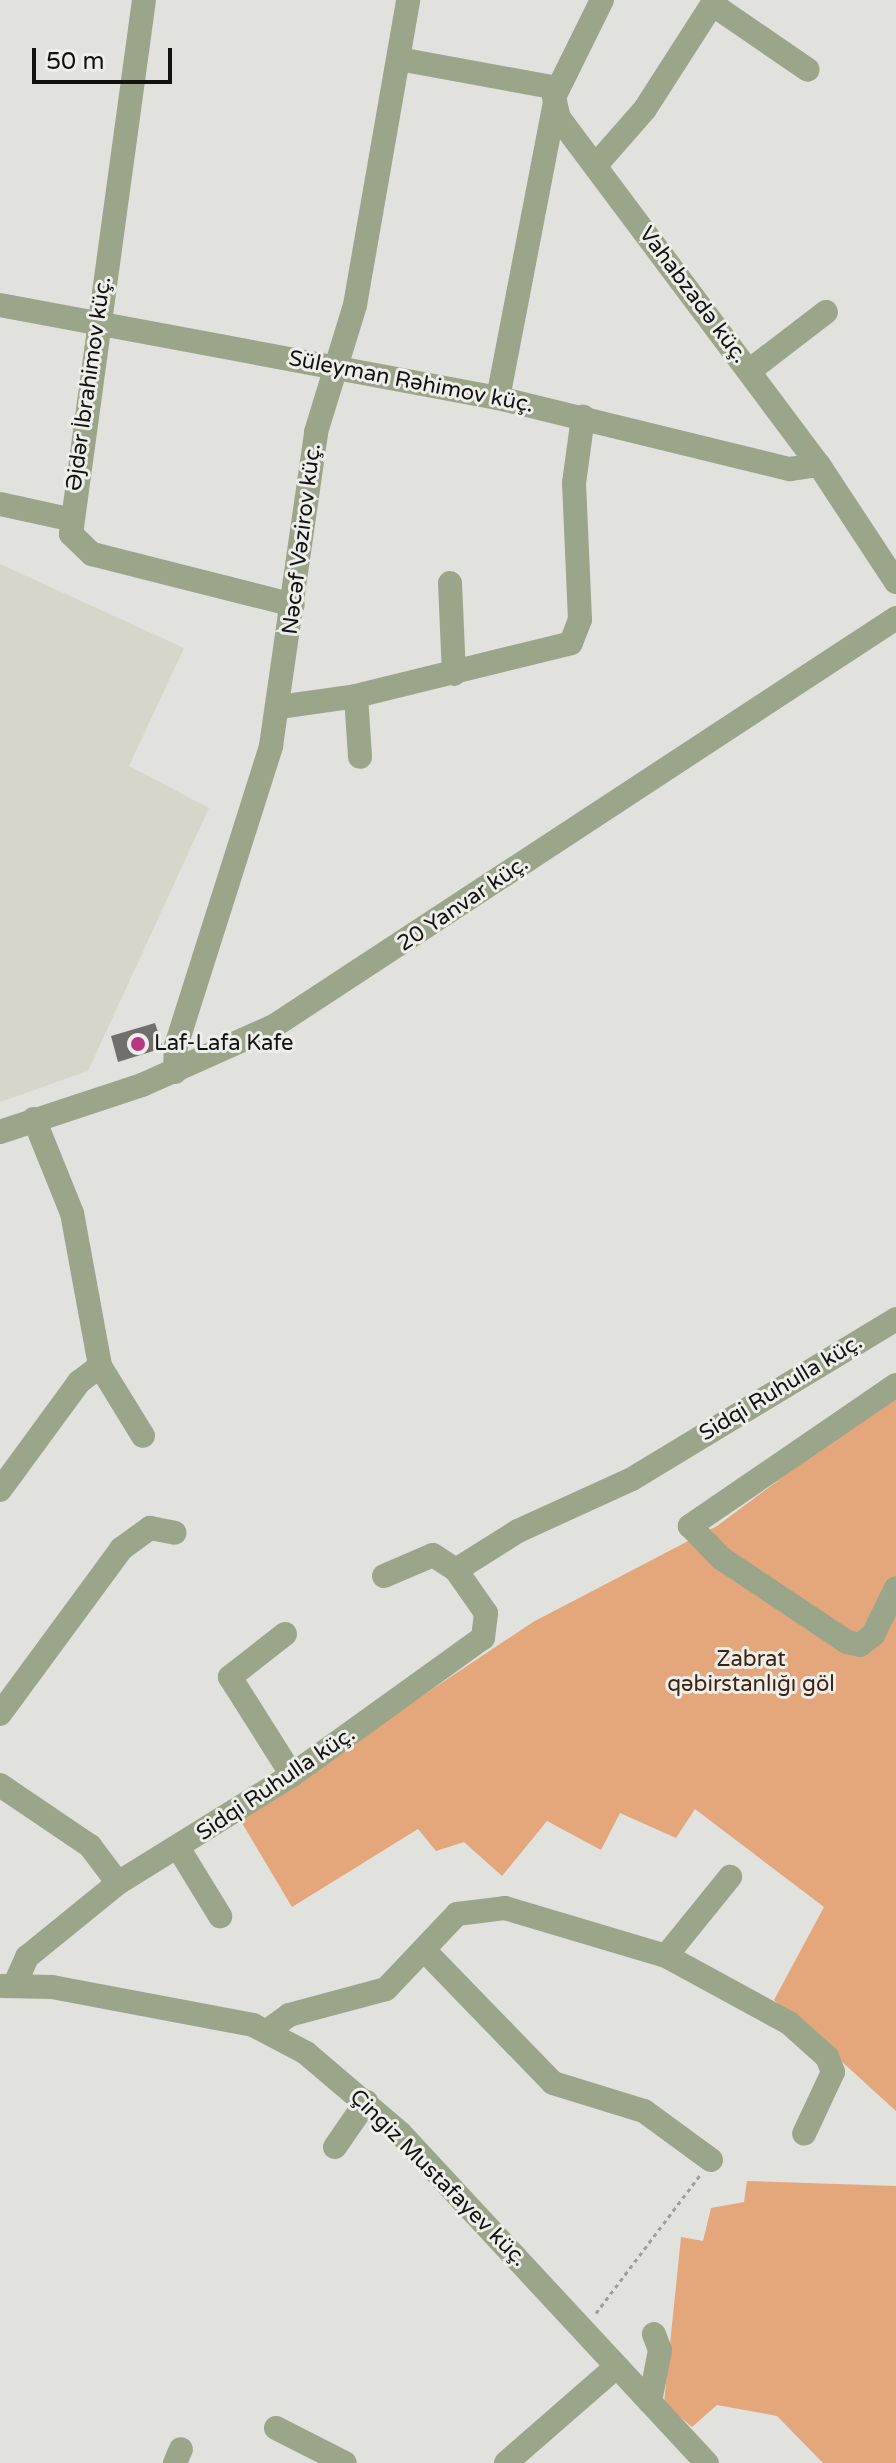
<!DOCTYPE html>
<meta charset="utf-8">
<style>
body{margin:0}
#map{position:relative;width:896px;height:2463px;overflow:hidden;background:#e1e1dd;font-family:"Varela Round",sans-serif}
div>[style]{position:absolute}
.built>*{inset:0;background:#d7d6cb}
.green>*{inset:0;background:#e4a77c}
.building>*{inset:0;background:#716f6c}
.path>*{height:3px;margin-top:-1.5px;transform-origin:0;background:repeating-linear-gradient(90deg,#9e9e9b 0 4px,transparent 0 8px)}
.minor>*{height:24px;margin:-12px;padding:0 12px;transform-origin:12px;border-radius:12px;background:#9ba589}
.dots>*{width:22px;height:22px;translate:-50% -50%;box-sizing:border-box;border:4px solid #eeeeeb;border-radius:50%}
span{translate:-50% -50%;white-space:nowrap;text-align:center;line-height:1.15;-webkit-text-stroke:6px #eeeeeb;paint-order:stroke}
.street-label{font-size:22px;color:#121211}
.poi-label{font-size:22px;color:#121211}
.left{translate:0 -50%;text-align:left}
.park-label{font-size:22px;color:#3d2310}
.scale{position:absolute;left:32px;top:48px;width:140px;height:36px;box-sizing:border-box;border:4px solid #121211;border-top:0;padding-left:10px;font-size:24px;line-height:28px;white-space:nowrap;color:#121211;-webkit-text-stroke:6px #eeeeeb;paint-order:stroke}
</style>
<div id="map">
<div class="built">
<i style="clip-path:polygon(0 564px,184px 648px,129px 766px,209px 808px,88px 1071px,0 1102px)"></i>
</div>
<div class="green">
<i style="clip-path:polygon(896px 1393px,896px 2111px,774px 2000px,824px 1907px,695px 1809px,676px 1838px,620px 1813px,601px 1850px,547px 1821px,502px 1876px,464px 1842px,436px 1851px,418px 1829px,292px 1907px,239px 1818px,533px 1622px,717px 1526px)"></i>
<i style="clip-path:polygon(747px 2181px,896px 2186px,896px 2463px,823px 2463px,777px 2416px,717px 2405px,692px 2427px,664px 2403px,681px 2237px,703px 2241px,711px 2208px,744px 2202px)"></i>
</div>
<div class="building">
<i style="clip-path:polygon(155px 1023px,163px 1048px,118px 1062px,111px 1036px)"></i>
</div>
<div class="path">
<i style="left:596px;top:2313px;width:173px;rotate:-53deg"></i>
</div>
<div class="minor">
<i style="left:144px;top:0;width:539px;rotate:97.78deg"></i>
<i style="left:71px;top:534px;width:29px;rotate:44deg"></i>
<i style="left:92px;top:554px;width:207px;rotate:14.2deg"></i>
<i style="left:602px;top:0;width:108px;rotate:116.3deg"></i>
<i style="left:554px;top:97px;width:22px;rotate:77deg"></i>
<i style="left:559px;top:118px;width:434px;rotate:53.2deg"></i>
<i style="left:819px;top:465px;width:140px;rotate:56.7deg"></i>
<i style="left:712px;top:4px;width:116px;rotate:34.5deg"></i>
<i style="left:399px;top:59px;width:161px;rotate:10.4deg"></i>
<i style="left:596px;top:165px;width:74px;rotate:-48.8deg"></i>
<i style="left:645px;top:109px;width:130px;rotate:-57.3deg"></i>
<i style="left:0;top:305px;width:507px;rotate:10.58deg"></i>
<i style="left:498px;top:398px;width:301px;rotate:13.7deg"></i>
<i style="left:790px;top:469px;width:29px;rotate:-8deg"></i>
<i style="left:749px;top:371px;width:97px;rotate:-37.5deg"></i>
<i style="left:498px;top:398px;width:297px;rotate:-79.1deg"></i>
<i style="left:0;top:504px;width:71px;rotate:12.3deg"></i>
<i style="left:450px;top:583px;width:91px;rotate:87.5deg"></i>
<i style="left:356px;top:696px;width:61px;rotate:86.2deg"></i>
<i style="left:279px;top:707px;width:78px;rotate:-8.1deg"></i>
<i style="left:356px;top:696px;width:221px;rotate:-13.8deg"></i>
<i style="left:571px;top:643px;width:25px;rotate:-69deg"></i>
<i style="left:580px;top:620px;width:137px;rotate:-92.5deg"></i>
<i style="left:574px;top:483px;width:67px;rotate:-82.2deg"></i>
<i style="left:175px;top:1072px;width:26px;rotate:-88deg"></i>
<i style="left:176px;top:1046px;width:315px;rotate:-72.4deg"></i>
<i style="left:271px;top:746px;width:317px;rotate:-81.8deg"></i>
<i style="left:316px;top:432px;width:133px;rotate:-72.9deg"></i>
<i style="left:355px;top:305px;width:310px;rotate:-80.1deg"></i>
<i style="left:34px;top:1119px;width:101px;rotate:68deg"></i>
<i style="left:72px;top:1213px;width:156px;rotate:79.6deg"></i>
<i style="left:100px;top:1366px;width:82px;rotate:58.4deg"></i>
<i style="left:0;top:1132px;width:150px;rotate:-18.3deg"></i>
<i style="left:142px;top:1085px;width:145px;rotate:-24.1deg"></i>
<i style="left:274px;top:1026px;width:744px;rotate:-33.26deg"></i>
<i style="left:896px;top:1385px;width:250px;rotate:145.6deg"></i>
<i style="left:690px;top:1526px;width:45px;rotate:45.9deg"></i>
<i style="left:721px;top:1558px;width:151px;rotate:33.7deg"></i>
<i style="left:847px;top:1642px;width:13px;rotate:13deg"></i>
<i style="left:860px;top:1645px;width:16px;rotate:-38deg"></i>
<i style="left:873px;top:1635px;width:52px;rotate:-63.9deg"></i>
<i style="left:0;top:1490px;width:134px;rotate:-53.8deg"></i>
<i style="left:79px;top:1382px;width:26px;rotate:-37deg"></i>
<i style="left:384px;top:1576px;width:53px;rotate:-23.2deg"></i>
<i style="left:433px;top:1555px;width:27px;rotate:33deg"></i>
<i style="left:285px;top:1634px;width:70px;rotate:142deg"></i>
<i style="left:230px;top:1677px;width:116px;rotate:57.7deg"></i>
<i style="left:0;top:1714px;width:205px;rotate:-53.7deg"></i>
<i style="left:121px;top:1549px;width:36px;rotate:-36deg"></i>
<i style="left:150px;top:1528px;width:25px;rotate:11deg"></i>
<i style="left:0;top:1785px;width:109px;rotate:34.1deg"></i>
<i style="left:90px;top:1846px;width:46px;rotate:52.9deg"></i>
<i style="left:179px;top:1849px;width:79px;rotate:58.5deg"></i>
<i style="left:426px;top:1952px;width:182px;rotate:45.9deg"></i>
<i style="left:553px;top:2083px;width:95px;rotate:17.1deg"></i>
<i style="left:644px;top:2111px;width:83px;rotate:36.2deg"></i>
<i style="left:666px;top:1956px;width:102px;rotate:-51deg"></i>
<i style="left:15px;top:1984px;width:30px;rotate:-66deg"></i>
<i style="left:27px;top:1957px;width:117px;rotate:-39.1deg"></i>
<i style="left:118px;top:1883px;width:205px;rotate:-31.8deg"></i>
<i style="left:292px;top:1775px;width:235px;rotate:-35.7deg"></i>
<i style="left:483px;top:1638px;width:25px;rotate:-83deg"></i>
<i style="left:486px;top:1613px;width:52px;rotate:-124.9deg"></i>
<i style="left:456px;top:1570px;width:73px;rotate:-32.2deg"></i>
<i style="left:518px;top:1531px;width:125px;rotate:-24.5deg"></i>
<i style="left:632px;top:1479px;width:309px;rotate:-31.2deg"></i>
<i style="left:2px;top:1986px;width:50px;rotate:1.1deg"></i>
<i style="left:52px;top:1987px;width:205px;rotate:10.7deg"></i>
<i style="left:253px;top:2025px;width:60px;rotate:27.8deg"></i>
<i style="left:306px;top:2053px;width:123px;rotate:40.4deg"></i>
<i style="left:400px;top:2133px;width:451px;rotate:47.1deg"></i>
<i style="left:270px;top:2029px;width:24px;rotate:-36deg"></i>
<i style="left:289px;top:2015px;width:100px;rotate:-15deg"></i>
<i style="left:386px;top:1989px;width:103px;rotate:-46.6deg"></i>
<i style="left:457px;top:1914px;width:48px;rotate:-7.1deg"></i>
<i style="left:505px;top:1908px;width:168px;rotate:16.6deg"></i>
<i style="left:666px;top:1956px;width:140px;rotate:28.6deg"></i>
<i style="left:789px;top:2023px;width:51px;rotate:41.8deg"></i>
<i style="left:827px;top:2057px;width:16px;rotate:68deg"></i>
<i style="left:833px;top:2072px;width:68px;rotate:115.1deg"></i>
<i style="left:335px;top:2147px;width:55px;rotate:-55.4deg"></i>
<i style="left:650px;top:2402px;width:53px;rotate:-79.1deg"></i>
<i style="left:660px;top:2350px;width:17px;rotate:-111deg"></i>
<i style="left:276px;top:2428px;width:77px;rotate:26.9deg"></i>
<i style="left:175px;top:2463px;width:15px;rotate:-67deg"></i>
<i style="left:506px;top:2463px;width:147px;rotate:-41.1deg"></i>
</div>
<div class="dots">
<i style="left:138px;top:1044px;background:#b83781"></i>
</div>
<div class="street-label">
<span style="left:693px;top:295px;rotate:53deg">Vahabzadə küç.</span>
<span style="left:411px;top:382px;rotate:11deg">Süleyman Rəhimov küç.</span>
<span style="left:89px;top:384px;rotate:-82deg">Əjdər İbrahimov küç.</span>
<span style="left:302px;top:539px;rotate:-83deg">Nəcəf Vəzirov küç.</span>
<span style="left:463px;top:904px;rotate:-34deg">20 Yanvar küç.</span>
<span style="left:781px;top:1388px;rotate:-31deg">Sidqi Ruhulla küç.</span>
<span style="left:276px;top:1784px;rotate:-34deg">Sidqi Ruhulla küç.</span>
<span style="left:438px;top:2178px;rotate:45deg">Çingiz Mustafayev küç.</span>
</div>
<div class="poi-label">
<span class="left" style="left:154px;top:1044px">Laf-Lafa Kafe</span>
</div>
<div class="park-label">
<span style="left:751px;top:1672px">Zabrat<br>qəbirstanlığı göl</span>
</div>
<div class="scale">50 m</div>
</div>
